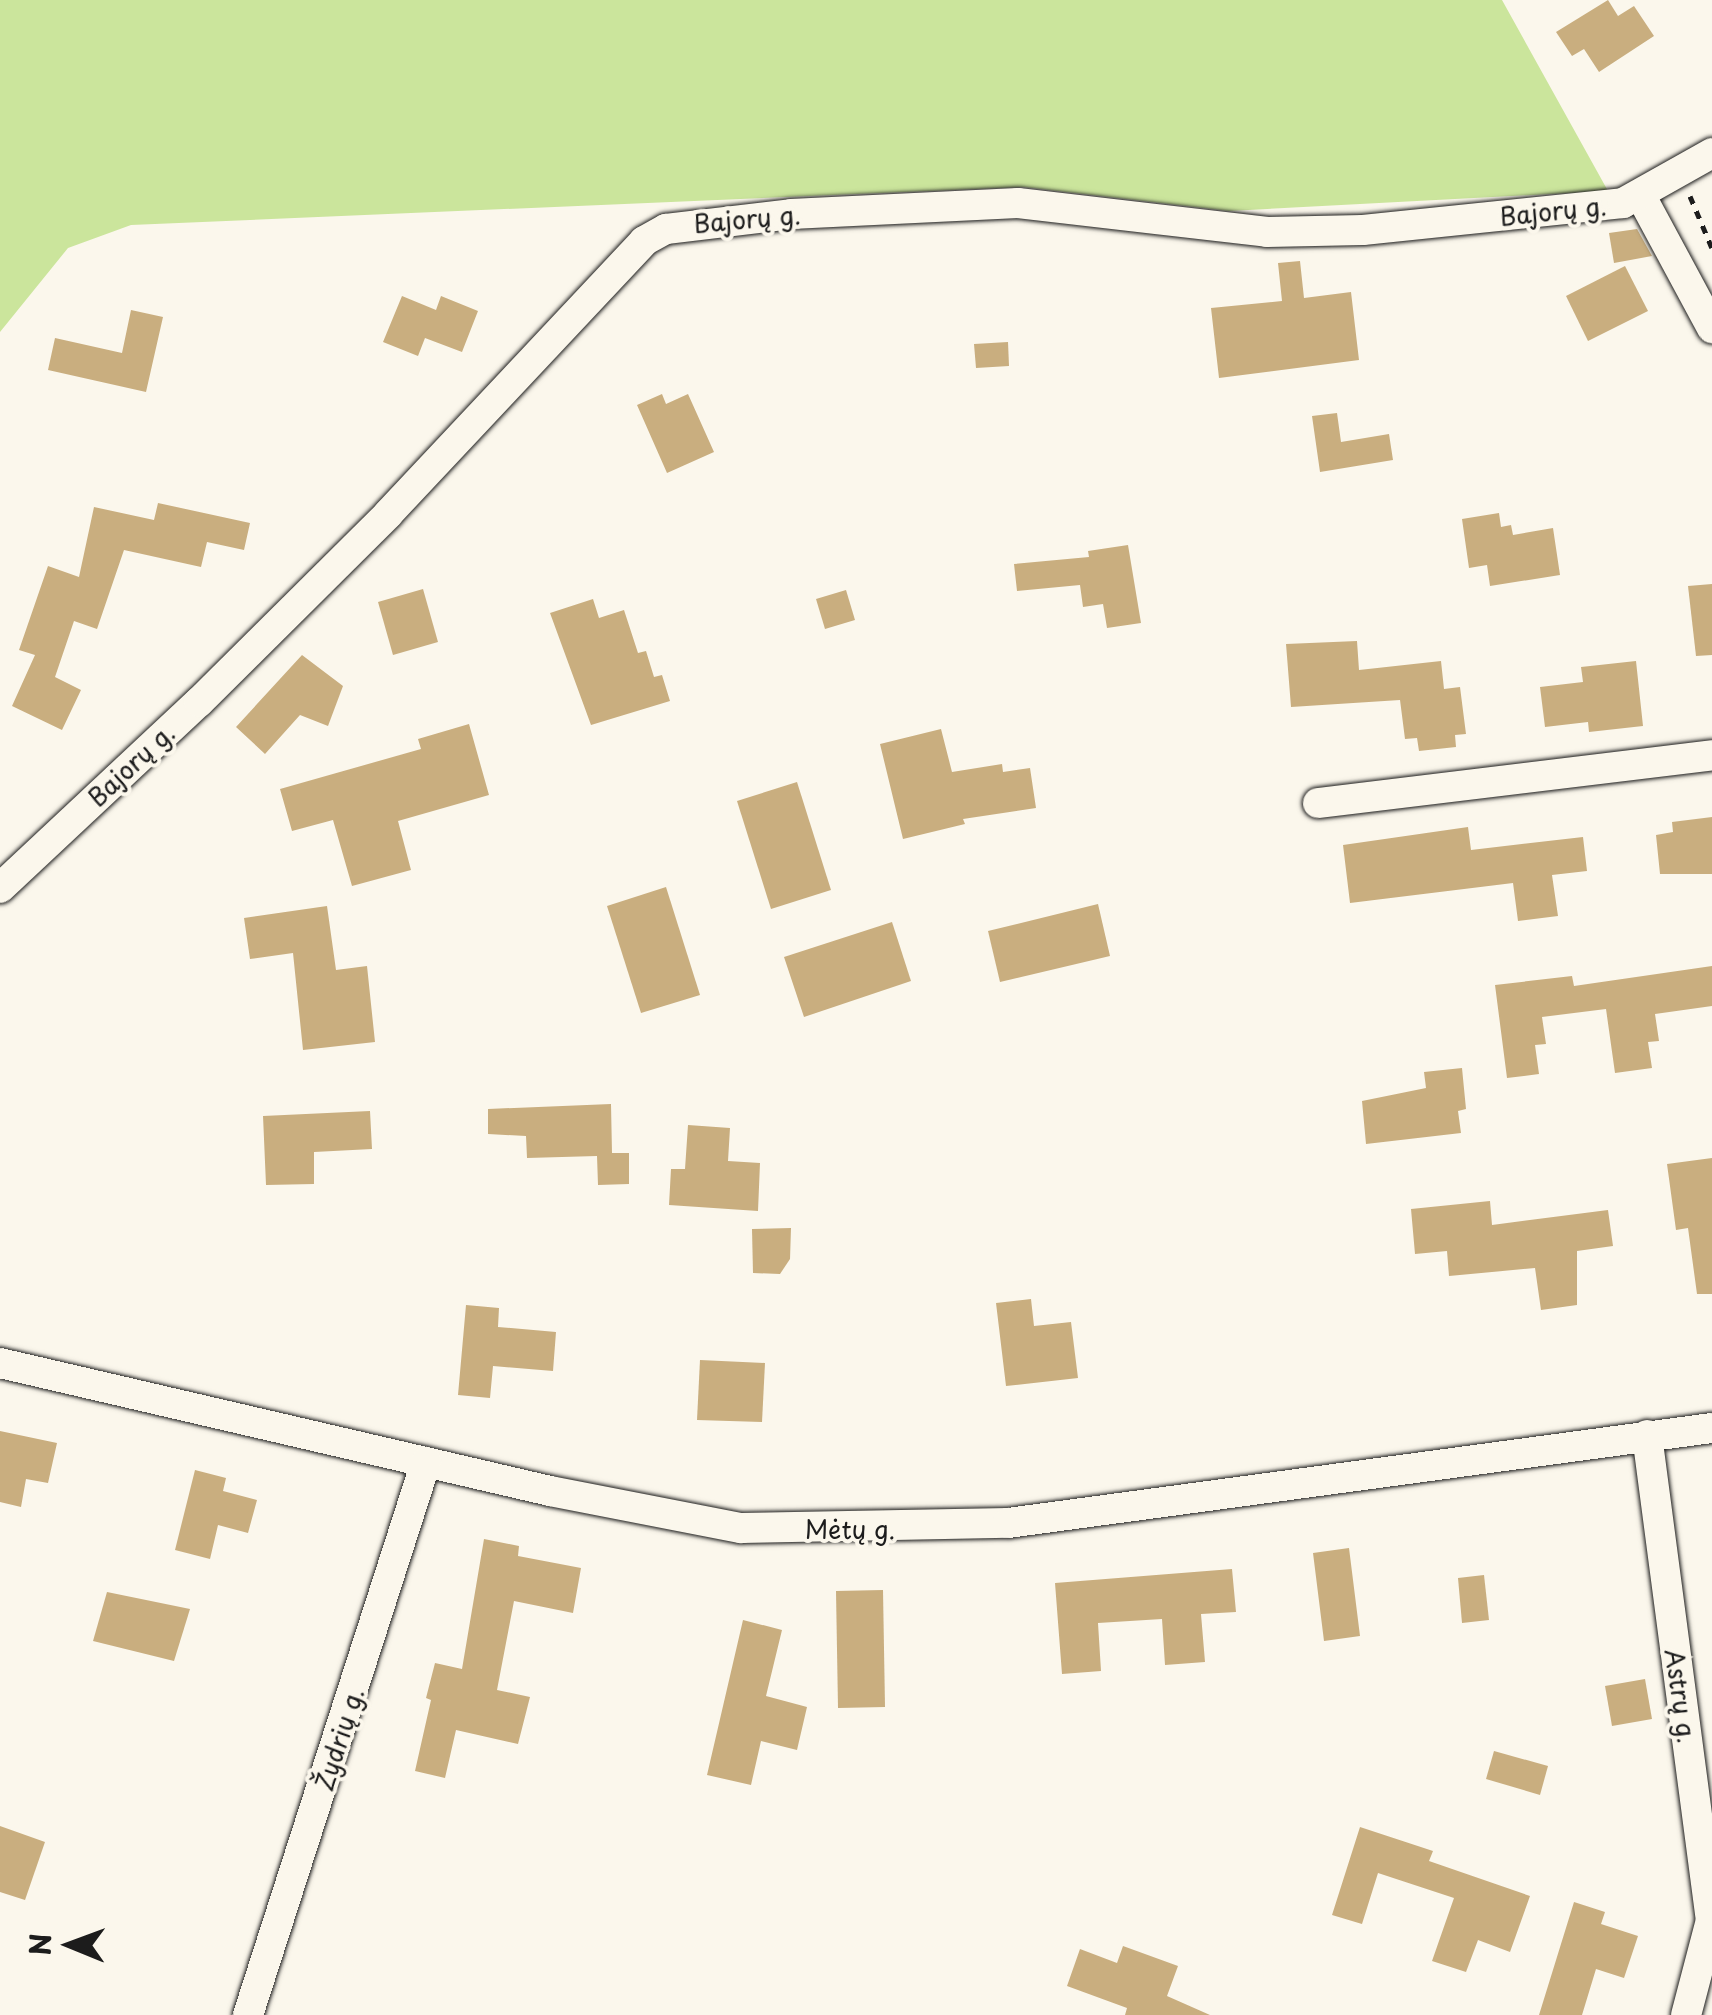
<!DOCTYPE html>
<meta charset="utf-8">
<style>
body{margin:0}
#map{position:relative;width:1712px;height:2015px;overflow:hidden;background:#fbf7ec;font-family:"Playpen Sans",sans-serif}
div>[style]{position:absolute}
.green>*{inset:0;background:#cbe59c}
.building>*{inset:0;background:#c9ae7f}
.path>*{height:5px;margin-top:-2.5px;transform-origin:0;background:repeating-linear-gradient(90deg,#1c1c1c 0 8px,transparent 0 16px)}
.roads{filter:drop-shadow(0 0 2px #1c1c1c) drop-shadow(0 0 2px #1c1c1c)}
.street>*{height:30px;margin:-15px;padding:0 15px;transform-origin:15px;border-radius:15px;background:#fbf7ec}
span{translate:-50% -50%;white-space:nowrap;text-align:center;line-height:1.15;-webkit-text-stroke:8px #fbf7ec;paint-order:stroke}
.street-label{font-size:25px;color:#1c1c1c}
.north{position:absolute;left:20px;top:1895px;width:100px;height:100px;-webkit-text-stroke:8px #fbf7ec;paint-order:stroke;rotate:271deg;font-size:28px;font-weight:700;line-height:40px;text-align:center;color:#1c1c1c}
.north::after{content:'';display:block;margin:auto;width:35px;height:45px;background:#1c1c1c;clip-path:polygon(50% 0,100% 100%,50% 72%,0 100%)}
</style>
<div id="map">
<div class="green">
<i style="clip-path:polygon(0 0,1502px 0,1608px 191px,1229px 211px,1023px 187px,131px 225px,68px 248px,0 332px)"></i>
</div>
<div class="building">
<i style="clip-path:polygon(1608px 0,1618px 16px,1634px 6px,1654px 36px,1599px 72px,1584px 49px,1572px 56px,1556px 32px)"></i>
<i style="clip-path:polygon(1637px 229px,1652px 256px,1614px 263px,1609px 233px)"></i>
<i style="clip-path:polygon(1300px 261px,1304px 298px,1351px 292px,1359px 360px,1219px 378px,1211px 308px,1282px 301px,1278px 263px)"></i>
<i style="clip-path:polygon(1625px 266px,1648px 311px,1588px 341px,1566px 296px)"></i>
<i style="clip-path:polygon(402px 296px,436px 310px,441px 296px,478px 311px,462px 352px,425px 338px,418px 356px,383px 342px)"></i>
<i style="clip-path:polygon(131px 310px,163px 317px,146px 392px,48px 370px,55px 338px,122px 353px)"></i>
<i style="clip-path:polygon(1008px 342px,1009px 366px,976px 368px,974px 344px)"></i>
<i style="clip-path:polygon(662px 394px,666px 404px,688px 394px,714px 452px,667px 473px,637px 405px)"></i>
<i style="clip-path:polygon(1337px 413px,1341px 442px,1389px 434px,1393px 460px,1320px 472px,1312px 416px)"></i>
<i style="clip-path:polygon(158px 503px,250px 523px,244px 550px,207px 542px,201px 567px,124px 550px,97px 629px,74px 621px,55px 677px,81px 690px,62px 730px,12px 706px,35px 655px,19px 650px,48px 566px,79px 577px,94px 507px,154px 520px)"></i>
<i style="clip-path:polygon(1499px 513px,1501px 527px,1511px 525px,1513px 535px,1553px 528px,1560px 575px,1490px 586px,1487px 565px,1469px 568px,1462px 519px)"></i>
<i style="clip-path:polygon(1128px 545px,1141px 623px,1107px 628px,1103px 604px,1083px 607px,1080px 585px,1017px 591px,1014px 564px,1089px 557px,1088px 551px)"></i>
<i style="clip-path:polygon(1712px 584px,1712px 655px,1696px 656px,1688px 586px)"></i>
<i style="clip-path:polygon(423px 589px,438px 642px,393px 655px,378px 602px)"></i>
<i style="clip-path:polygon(846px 590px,855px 620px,825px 629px,816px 599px)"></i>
<i style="clip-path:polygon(593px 599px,599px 618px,624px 610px,638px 653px,646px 651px,654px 677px,662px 675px,670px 701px,591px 725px,550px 613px)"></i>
<i style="clip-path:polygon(1357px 641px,1359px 670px,1441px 661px,1444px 689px,1460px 687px,1466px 734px,1455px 735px,1456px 747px,1419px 751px,1417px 738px,1405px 739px,1400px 700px,1291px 707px,1286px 644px)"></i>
<i style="clip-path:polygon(302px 655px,343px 686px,328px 726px,300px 715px,265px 754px,236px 727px)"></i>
<i style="clip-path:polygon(1636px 661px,1643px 726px,1589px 732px,1588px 722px,1545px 727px,1540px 687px,1583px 682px,1581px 667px)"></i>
<i style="clip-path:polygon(469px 724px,489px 795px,398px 821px,411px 870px,352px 886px,333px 820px,292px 831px,280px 789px,421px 749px,418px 739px)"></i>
<i style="clip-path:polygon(941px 729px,952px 772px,1002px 764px,1003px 772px,1030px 768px,1036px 808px,963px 819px,965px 824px,903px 839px,880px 744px)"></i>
<i style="clip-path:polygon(797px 782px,831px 890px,771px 909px,737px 801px)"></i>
<i style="clip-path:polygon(1712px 817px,1712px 874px,1660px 874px,1656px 835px,1673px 832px,1672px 822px)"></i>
<i style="clip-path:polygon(1468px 827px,1471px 850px,1583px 837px,1587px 871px,1552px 875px,1558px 916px,1518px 921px,1513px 883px,1350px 903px,1343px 845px)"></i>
<i style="clip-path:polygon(666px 887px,700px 995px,641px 1013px,607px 906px)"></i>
<i style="clip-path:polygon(1098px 904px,1110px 956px,1000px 982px,988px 931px)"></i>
<i style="clip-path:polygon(327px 906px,336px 970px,367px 966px,375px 1042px,303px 1050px,293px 953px,250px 959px,244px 918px)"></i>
<i style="clip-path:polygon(892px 922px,911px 981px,804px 1017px,784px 957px)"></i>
<i style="clip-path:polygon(1712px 966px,1712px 1006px,1655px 1014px,1659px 1041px,1648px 1042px,1652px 1068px,1615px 1073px,1606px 1009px,1542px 1017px,1546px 1044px,1535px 1045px,1539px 1074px,1507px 1078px,1495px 985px,1572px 976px,1574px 986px)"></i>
<i style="clip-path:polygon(1462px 1068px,1466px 1109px,1458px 1111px,1461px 1133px,1366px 1144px,1362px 1101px,1426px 1088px,1424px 1072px)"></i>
<i style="clip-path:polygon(611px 1104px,612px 1153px,629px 1153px,629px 1184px,598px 1185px,597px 1156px,527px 1158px,526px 1136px,488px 1134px,488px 1109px)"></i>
<i style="clip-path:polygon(370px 1111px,372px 1149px,314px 1152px,314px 1184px,266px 1185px,263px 1116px)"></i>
<i style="clip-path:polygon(688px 1125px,730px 1128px,728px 1161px,760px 1163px,758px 1211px,669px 1205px,671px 1169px,685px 1169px)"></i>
<i style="clip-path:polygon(1712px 1158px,1712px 1294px,1697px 1294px,1688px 1228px,1676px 1230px,1667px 1164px)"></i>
<i style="clip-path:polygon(1490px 1201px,1492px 1225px,1608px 1210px,1613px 1246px,1577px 1251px,1577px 1305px,1541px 1310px,1535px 1268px,1449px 1276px,1447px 1251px,1415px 1254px,1411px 1209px)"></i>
<i style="clip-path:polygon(791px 1228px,790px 1259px,780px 1274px,753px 1273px,752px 1229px)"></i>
<i style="clip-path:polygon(1031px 1299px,1034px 1326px,1071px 1322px,1078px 1378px,1006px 1386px,996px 1303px)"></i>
<i style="clip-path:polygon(466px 1305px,499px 1308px,498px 1327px,556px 1332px,553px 1371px,493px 1366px,490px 1398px,458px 1395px)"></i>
<i style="clip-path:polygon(700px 1360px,765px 1363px,762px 1422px,697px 1420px)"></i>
<i style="clip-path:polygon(0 1431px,57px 1443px,48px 1483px,26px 1479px,21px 1507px,0 1502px)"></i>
<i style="clip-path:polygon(195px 1470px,226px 1478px,223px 1491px,257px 1500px,248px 1533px,218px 1525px,210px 1559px,175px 1550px)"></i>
<i style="clip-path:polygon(484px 1539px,519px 1546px,518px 1556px,581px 1568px,573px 1613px,514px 1601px,497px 1690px,530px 1697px,518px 1744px,456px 1730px,445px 1778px,415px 1771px,431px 1700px,426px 1698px,435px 1663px,462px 1669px)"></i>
<i style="clip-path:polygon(1349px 1548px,1360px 1636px,1324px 1641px,1313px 1553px)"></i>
<i style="clip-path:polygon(1232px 1569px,1236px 1612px,1201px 1614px,1205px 1662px,1165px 1665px,1162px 1619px,1098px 1623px,1101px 1671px,1062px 1674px,1055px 1583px)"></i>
<i style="clip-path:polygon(1484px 1575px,1489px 1620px,1462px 1623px,1458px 1578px)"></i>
<i style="clip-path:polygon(883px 1590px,885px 1707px,838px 1708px,836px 1591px)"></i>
<i style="clip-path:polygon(107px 1592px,190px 1609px,174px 1661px,93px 1641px)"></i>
<i style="clip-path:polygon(743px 1620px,782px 1630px,766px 1696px,807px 1707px,797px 1750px,761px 1741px,751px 1785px,707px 1775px)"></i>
<i style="clip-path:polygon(1645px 1679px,1652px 1719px,1612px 1726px,1605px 1686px)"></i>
<i style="clip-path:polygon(1494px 1751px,1548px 1766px,1540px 1795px,1486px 1779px)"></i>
<i style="clip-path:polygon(0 1826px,45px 1842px,25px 1900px,0 1892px)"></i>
<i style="clip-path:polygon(1360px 1827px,1433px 1851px,1429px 1861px,1530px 1896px,1510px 1952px,1478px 1940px,1466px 1972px,1432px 1961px,1454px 1898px,1378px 1873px,1362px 1924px,1332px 1915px)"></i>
<i style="clip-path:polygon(1574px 1902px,1605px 1912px,1601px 1924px,1638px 1936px,1624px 1978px,1596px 1969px,1582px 2015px,1539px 2015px)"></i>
<i style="clip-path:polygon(1123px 1946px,1178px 1966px,1167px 1996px,1210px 2015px,1125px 2015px,1127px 2008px,1067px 1986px,1080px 1949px,1117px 1963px)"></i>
</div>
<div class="path">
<i style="left:1690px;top:196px;width:56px;rotate:67.1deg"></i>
</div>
<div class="roads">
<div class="street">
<i style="left:1642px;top:198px;width:148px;rotate:61.7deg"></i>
<i style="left:1318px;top:803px;width:397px;rotate:-6.9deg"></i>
<i style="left:0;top:888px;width:272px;rotate:-43.1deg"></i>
<i style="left:199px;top:702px;width:267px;rotate:-44.8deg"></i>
<i style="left:388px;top:514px;width:374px;rotate:-46.8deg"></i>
<i style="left:644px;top:241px;width:25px;rotate:-29deg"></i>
<i style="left:666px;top:229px;width:126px;rotate:-6.8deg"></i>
<i style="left:791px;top:214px;width:227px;rotate:-2.8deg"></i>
<i style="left:1018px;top:203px;width:251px;rotate:6.6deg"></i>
<i style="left:1267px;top:232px;width:96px;rotate:-1.2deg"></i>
<i style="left:1363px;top:230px;width:261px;rotate:-5.9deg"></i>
<i style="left:1623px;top:203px;width:102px;rotate:-29.3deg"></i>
<i style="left:0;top:1363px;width:565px;rotate:13.1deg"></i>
<i style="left:550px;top:1491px;width:195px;rotate:11deg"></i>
<i style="left:741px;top:1528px;width:267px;rotate:-1.1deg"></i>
<i style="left:1008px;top:1523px;width:710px;rotate:-7.69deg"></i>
<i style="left:1647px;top:1435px;width:489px;rotate:82.5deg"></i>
<i style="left:1711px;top:1920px;width:98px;rotate:104.7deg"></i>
<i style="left:248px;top:2015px;width:581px;rotate:-72.16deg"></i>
</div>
</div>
<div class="street-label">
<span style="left:1553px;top:211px;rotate:-6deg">Bajorų g.</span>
<span style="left:747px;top:219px;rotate:-5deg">Bajorų g.</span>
<span style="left:131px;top:765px;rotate:-43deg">Bajorų g.</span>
<span style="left:850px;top:1529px">Mėtų g.</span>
<span style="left:1681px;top:1696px;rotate:82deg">Astrų g.</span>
<span style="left:339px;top:1739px;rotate:-72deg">Žydrių g.</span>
</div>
<div class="north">N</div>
</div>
